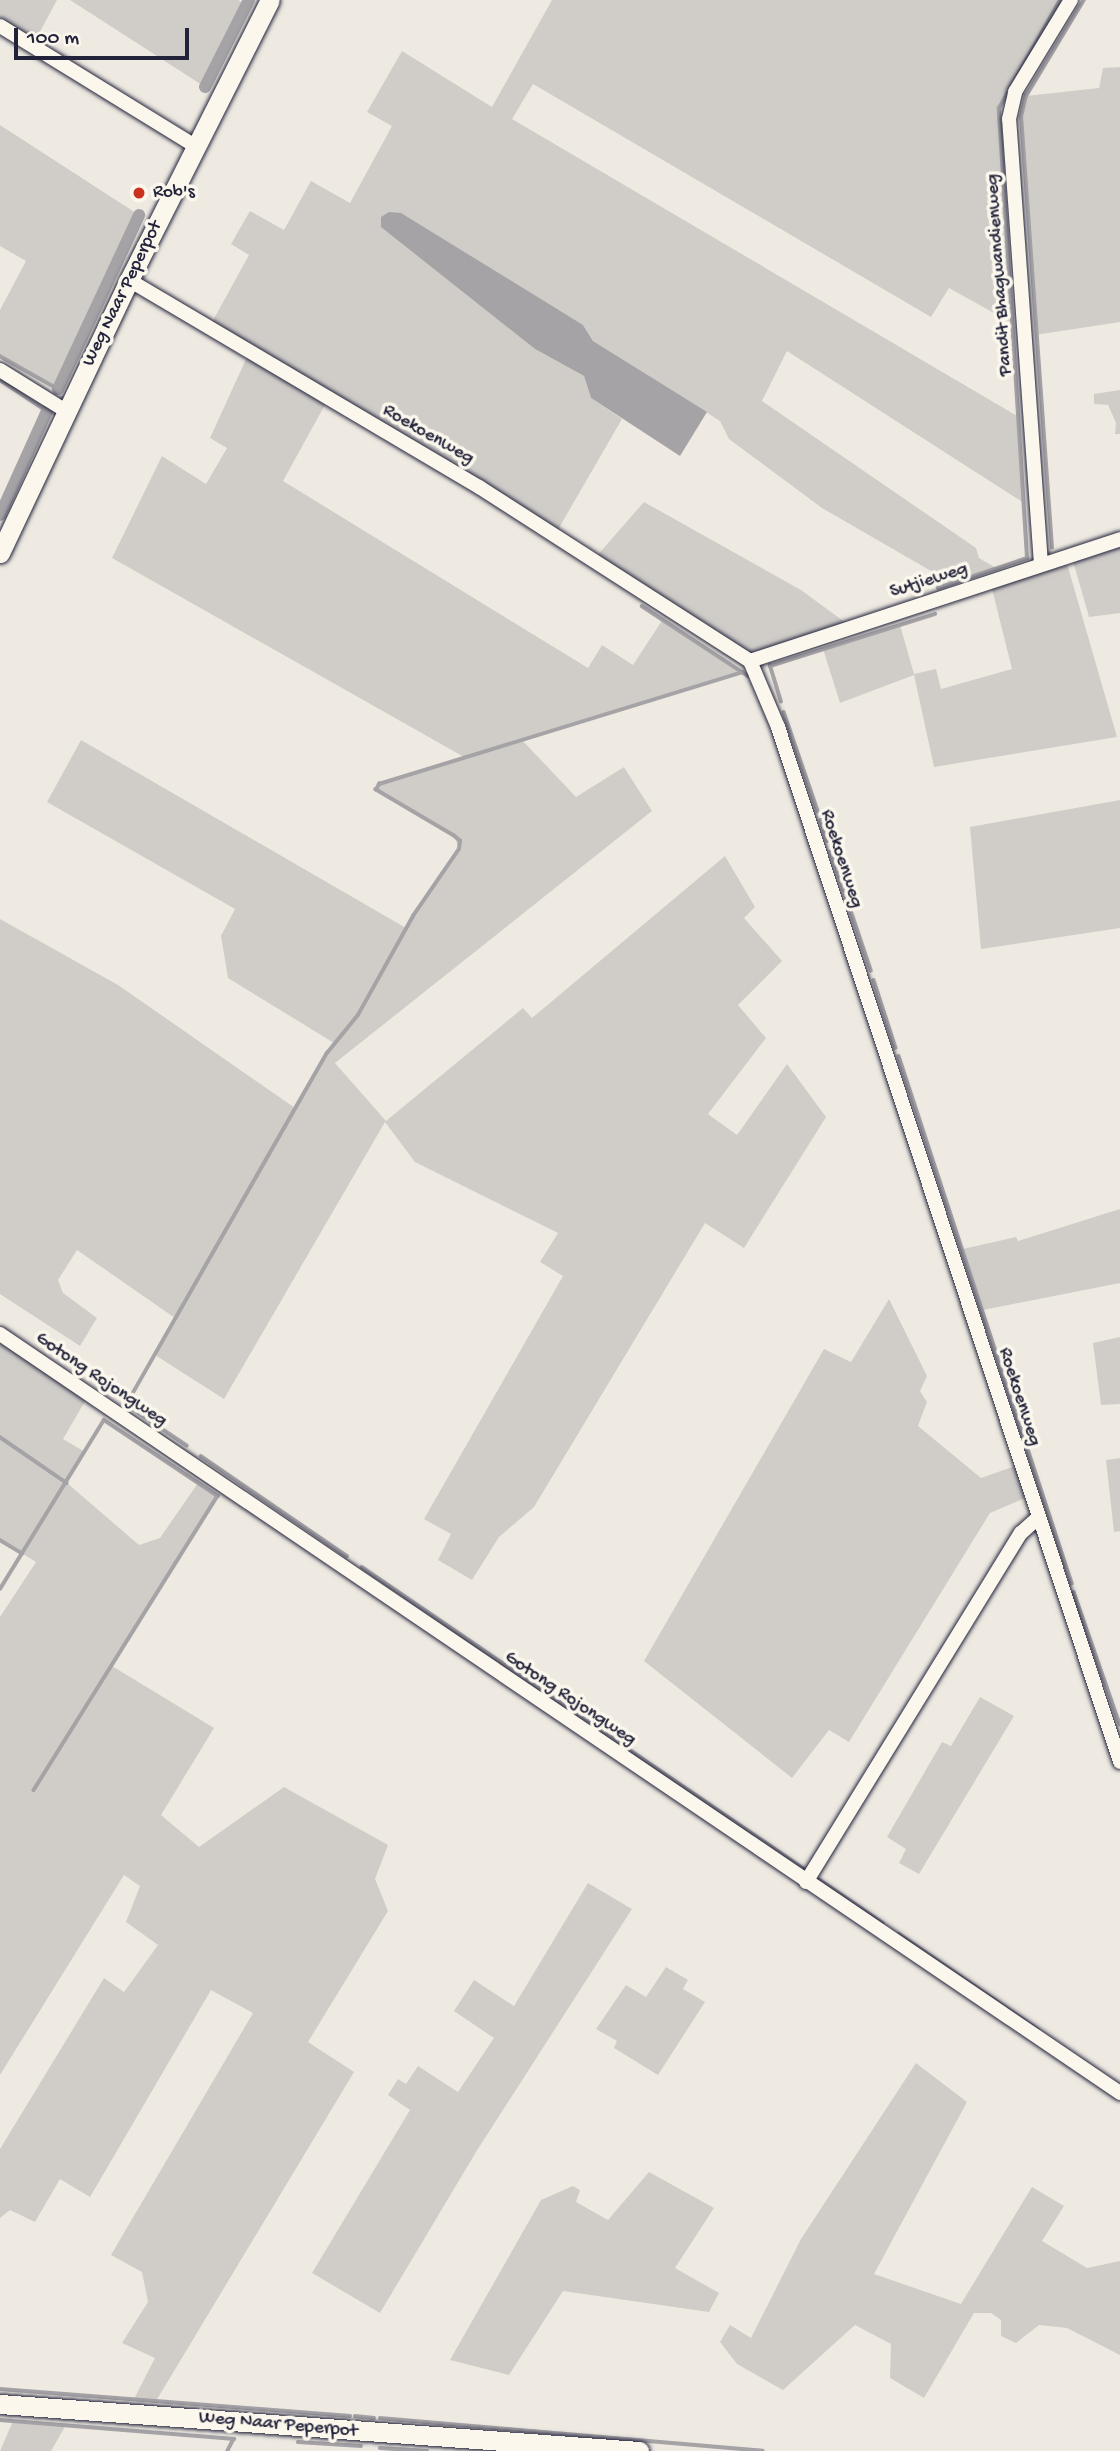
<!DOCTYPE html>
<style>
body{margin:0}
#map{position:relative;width:1120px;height:2451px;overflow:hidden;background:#eeeae2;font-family:"Gochi Hand",sans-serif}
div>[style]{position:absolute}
.green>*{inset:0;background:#d0cdc9}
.water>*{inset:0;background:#a6a3a7}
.stream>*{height:3.5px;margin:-1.75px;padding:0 1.75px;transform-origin:1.75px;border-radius:1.75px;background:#a6a3a7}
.canal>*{height:12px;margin:-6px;padding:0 6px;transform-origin:6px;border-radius:6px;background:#a6a3a7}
.roads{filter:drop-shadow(0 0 2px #22223b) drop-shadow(0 0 2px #22223b)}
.street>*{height:14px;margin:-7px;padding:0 7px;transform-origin:7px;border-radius:7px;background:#fbf7ec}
.secondary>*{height:19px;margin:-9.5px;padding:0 9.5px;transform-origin:9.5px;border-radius:9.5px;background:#fbf7ec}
.dots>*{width:19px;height:19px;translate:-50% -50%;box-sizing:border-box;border:4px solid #fbf7ec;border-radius:50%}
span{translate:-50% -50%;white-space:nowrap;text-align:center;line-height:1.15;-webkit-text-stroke:7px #fbf7ec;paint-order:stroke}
.poi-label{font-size:19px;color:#22223b}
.left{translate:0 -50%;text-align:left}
.street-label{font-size:19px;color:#22223b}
.scale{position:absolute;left:14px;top:28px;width:175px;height:32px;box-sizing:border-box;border:4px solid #22223b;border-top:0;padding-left:9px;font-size:21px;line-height:24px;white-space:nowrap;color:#22223b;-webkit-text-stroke:5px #fbf7ec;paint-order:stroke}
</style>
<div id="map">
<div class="green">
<i style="clip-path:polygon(0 0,57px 0,34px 43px,0 21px)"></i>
<i style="clip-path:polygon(70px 0,238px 0,246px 4px,205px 87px)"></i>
<i style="clip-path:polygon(552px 0,1060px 0,999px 108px,1012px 323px,949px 288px,931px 317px,533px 84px,512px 119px,1019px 417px,1024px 503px,787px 351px,762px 401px,976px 548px,979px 558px,996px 568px,938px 588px,931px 571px,822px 508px,729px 439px,720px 421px,593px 341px,583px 325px,474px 296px,535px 349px,584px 376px,591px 398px,622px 419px,556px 533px,211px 324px,249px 255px,231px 244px,250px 211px,284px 230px,311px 181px,350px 203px,392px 126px,367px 112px,402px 51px,492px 107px)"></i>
<i style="clip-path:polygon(1120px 67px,1120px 322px,1035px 335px,1021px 117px,1026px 96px,1099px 88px,1103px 68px)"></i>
<i style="clip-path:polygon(0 125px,139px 215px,58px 389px,0 356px,0 310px,26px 261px,0 246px)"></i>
<i style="clip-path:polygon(247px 357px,326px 403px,283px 481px,588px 668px,602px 645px,633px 665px,663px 619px,742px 672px,522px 740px,576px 797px,624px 767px,652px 811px,335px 1063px,386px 1121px,523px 1008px,532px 1018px,725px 856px,755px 907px,744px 918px,782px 961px,738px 1005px,766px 1038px,708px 1114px,737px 1135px,787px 1064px,826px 1117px,744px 1248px,705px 1223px,534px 1507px,499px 1537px,472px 1580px,438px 1560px,451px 1534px,424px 1519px,563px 1276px,540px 1262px,558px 1233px,415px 1162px,385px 1122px,224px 1399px,155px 1355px,175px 1318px,77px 1250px,58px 1280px,63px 1293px,97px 1318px,80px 1346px,0 1294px,0 919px,118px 985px,295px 1108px,334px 1043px,228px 978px,221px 936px,235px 909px,47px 802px,81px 740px,406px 928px,459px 849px,454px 836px,376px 790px,379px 784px,464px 757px,112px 558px,162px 456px,206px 484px,227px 448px,210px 438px)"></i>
<i style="clip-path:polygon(1120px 390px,1120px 434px,1115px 434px,1116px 423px,1108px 405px,1094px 404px,1094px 394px)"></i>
<i style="clip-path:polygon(644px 502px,801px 590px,846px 623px,751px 656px,595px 558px)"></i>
<i style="clip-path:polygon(1120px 546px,1120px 613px,1089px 617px,1073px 561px)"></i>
<i style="clip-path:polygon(1062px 562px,1068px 567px,1117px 737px,934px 767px,914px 675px,840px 703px,823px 649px,900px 625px,914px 674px,936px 669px,941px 689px,1012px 669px,991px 585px)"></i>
<i style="clip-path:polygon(1120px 800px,1120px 928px,981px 949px,970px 827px)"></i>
<i style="clip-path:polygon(1120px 1209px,1120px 1283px,983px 1310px,963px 1249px,1016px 1237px,1018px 1241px)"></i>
<i style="clip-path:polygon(889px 1299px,927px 1376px,920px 1391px,927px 1402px,918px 1426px,981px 1478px,1015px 1466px,1025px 1498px,990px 1513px,849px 1742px,829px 1730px,792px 1778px,644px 1661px,824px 1349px,851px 1362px)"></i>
<i style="clip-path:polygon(1120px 1337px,1120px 1404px,1101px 1405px,1093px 1343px)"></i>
<i style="clip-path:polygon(0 1339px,87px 1398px,63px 1439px,85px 1452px,67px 1483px,139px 1545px,160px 1538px,198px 1483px,218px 1496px,112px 1666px,214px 1728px,161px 1815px,199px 1847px,284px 1787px,388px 1845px,375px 1879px,388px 1911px,308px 2042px,354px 2072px,156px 2401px,134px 2399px,155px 2358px,122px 2343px,148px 2302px,142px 2272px,111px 2255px,253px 2013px,211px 1990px,90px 2197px,60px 2179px,35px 2222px,10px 2210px,0 2218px,0 2149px,104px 1978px,124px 1992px,158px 1945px,126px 1922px,140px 1886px,124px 1875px,0 2075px,0 1617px,36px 1562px,0 1540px)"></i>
<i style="clip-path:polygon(1120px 1458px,1120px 1531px,1114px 1532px,1106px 1460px)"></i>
<i style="clip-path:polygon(980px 1697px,1014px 1716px,919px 1874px,899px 1863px,906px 1849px,887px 1837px,942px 1742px,951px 1746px)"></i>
<i style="clip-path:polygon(588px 1883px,632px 1909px,476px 2152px,380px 2313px,312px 2273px,410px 2110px,388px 2095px,398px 2079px,406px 2084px,418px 2066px,458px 2092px,494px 2038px,454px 2011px,474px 1980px,514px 2006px)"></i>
<i style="clip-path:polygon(666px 1967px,688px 1980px,683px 1989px,705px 2002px,658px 2075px,614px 2048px,617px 2041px,596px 2029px,626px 1985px,646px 1997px)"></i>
<i style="clip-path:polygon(916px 2063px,967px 2102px,874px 2274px,961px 2304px,1032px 2187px,1064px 2206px,1042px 2241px,1087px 2268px,1120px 2261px,1120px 2355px,1067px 2328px,1039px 2325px,1016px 2343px,1001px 2336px,1001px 2320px,991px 2313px,974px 2313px,924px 2398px,890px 2378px,891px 2344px,855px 2325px,783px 2390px,737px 2364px,720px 2342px,730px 2325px,751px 2338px,801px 2239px)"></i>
<i style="clip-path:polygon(649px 2172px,714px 2208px,675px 2268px,719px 2293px,709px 2312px,563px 2291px,509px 2375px,450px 2360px,541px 2200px,573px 2186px,580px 2190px,576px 2202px,608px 2220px)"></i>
<i style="clip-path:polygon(13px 2421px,66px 2425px,51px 2451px,0 2451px)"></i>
</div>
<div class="water">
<i style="clip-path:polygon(389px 212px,401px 213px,583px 325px,593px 341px,707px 412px,680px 456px,591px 398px,584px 376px,535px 349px,381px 227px,381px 217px)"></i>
</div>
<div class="stream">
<i style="left:0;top:356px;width:67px;rotate:29.6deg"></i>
<i style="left:0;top:380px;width:56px;rotate:33.4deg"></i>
<i style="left:1052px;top:548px;width:432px;rotate:-94.1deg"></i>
<i style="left:1021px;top:117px;width:22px;rotate:-77deg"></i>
<i style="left:1026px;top:96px;width:112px;rotate:-58.9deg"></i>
<i style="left:938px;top:588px;width:94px;rotate:-18.6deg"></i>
<i style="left:1027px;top:558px;width:451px;rotate:-93.6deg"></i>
<i style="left:999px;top:108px;width:124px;rotate:-60.5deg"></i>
<i style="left:642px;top:606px;width:127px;rotate:33.4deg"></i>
<i style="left:781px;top:702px;width:38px;rotate:-107deg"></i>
<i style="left:770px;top:666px;width:173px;rotate:-17.5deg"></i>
<i style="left:784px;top:712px;width:105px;rotate:71deg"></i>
<i style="left:821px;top:820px;width:22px;rotate:72deg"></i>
<i style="left:831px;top:851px;width:126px;rotate:71.4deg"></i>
<i style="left:874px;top:980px;width:71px;rotate:72.1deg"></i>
<i style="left:899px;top:1056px;width:555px;rotate:71.83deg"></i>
<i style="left:0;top:1437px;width:81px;rotate:34.5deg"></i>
<i style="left:187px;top:1446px;width:73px;rotate:-146.1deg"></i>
<i style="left:126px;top:1405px;width:405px;rotate:-60.3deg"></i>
<i style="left:327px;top:1053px;width:49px;rotate:-50.8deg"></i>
<i style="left:358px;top:1015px;width:113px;rotate:-60.9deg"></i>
<i style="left:413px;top:916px;width:81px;rotate:-55.5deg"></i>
<i style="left:459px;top:849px;width:8px;rotate:-83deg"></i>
<i style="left:460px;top:841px;width:8px;rotate:-140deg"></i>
<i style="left:454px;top:836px;width:91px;rotate:-149.5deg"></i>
<i style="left:376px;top:790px;width:7px;rotate:-63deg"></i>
<i style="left:379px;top:784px;width:380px;rotate:-17.1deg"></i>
<i style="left:201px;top:1456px;width:177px;rotate:34.4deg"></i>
<i style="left:0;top:1540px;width:26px;rotate:31deg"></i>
<i style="left:362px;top:1567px;width:534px;rotate:34.32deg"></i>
<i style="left:0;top:1589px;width:198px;rotate:-58.4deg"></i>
<i style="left:104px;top:1420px;width:137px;rotate:33.7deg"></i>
<i style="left:218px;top:1496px;width:347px;rotate:122deg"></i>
<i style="left:1074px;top:1592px;width:140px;rotate:70.8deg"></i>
<i style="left:820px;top:1880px;width:76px;rotate:34.3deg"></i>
<i style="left:899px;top:1934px;width:168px;rotate:34.5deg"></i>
<i style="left:0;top:2389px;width:351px;rotate:4.4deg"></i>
<i style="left:355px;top:2416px;width:19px;rotate:6deg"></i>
<i style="left:380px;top:2418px;width:384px;rotate:4.9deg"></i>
<i style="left:0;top:2420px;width:235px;rotate:4.6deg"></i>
<i style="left:234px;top:2439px;width:13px;rotate:117deg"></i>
<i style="left:298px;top:2442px;width:63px;rotate:3.6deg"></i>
<i style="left:380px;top:2448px;width:47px;rotate:3.7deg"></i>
</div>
<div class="canal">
<i style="left:205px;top:87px;width:97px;rotate:-63.2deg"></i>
<i style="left:58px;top:389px;width:192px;rotate:-65deg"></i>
<i style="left:0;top:515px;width:114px;rotate:-65.7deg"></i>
</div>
<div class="roads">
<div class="street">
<i style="left:0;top:26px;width:229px;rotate:31.6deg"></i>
<i style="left:129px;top:280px;width:407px;rotate:30.6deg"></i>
<i style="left:479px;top:487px;width:322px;rotate:32.7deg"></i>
<i style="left:750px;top:661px;width:72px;rotate:67deg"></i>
<i style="left:778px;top:727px;width:1090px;rotate:71.71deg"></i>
<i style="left:0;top:370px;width:78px;rotate:31.8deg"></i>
<i style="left:1041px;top:564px;width:446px;rotate:-94.1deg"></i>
<i style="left:1009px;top:119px;width:28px;rotate:-77deg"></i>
<i style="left:1015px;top:92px;width:108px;rotate:-58.7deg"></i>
<i style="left:750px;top:661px;width:390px;rotate:-18.2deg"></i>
<i style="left:0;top:1334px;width:1353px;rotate:34.12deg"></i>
<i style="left:806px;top:1882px;width:410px;rotate:-58.4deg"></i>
<i style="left:1021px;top:1533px;width:24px;rotate:-42deg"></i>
</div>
<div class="secondary">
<i style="left:0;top:553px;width:302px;rotate:-64.7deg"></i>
<i style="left:129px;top:280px;width:313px;rotate:-63.3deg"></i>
<i style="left:0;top:2404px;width:641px;rotate:4.21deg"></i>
</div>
</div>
<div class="dots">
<i style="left:139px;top:193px;background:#c8321e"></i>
</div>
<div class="poi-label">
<span class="left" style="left:153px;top:193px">Rob's</span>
</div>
<div class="street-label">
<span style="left:1000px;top:275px;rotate:-94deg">Pandit Bhagwandienweg</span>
<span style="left:123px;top:294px;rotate:-64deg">Weg Naar Peperpot</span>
<span style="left:428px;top:435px;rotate:30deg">Roekoenweg</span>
<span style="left:929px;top:581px;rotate:-18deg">Sutjieweg</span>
<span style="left:841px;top:859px;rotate:72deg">Roekoenweg</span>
<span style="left:101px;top:1380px;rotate:34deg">Gotong Rojongweg</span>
<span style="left:1019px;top:1397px;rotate:72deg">Roekoenweg</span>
<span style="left:570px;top:1699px;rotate:34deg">Gotong Rojongweg</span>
<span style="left:278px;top:2425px;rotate:5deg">Weg Naar Peperpot</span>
</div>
<div class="scale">100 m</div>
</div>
